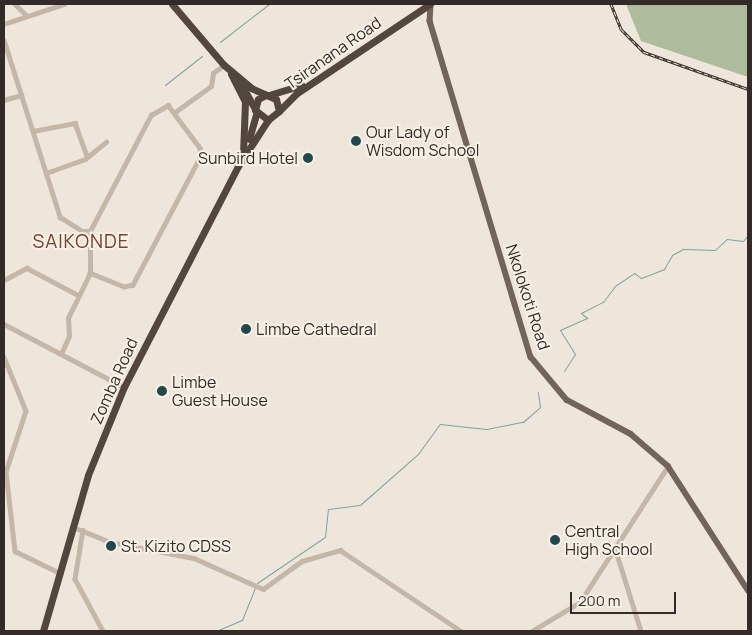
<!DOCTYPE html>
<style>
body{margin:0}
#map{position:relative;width:752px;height:635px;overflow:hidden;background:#eee6da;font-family:Manrope,sans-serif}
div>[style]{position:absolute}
.green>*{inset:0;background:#aebb9c}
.stream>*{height:1px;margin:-0.5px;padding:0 0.5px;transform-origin:0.5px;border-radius:0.5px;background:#7da3a7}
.minor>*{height:4.5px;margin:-2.25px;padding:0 2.25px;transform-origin:2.25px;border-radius:2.25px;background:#c4b7a8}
.major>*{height:5.5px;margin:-2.75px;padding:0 2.75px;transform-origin:2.75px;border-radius:2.75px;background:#72645a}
.highway>*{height:7px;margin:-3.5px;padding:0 3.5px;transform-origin:3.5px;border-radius:3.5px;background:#52463f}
.rail>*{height:3px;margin-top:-1.5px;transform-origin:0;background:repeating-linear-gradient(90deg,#f6f0e6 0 4px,#322b27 0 8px);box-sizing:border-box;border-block:1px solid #322b27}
.dots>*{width:14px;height:14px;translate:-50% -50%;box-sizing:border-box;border:2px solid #f6f0e6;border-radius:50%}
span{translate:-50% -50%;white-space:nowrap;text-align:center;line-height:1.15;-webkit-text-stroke:4px #f6f0e6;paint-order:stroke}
.street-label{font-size:16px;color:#322b27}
.poi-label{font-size:16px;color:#322b27}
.left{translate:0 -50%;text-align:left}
.right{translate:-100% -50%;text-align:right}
.quarter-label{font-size:19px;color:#77412a;letter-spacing:1px}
.frame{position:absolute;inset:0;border:5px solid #322b27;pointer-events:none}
.scale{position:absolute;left:570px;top:592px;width:106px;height:22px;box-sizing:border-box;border:2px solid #322b27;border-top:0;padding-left:6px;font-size:15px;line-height:18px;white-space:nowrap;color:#322b27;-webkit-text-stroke:4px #f6f0e6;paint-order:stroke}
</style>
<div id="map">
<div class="green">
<i style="clip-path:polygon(626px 4px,748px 4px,748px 77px,641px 41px)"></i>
</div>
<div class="stream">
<i style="left:220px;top:42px;width:62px;rotate:-37.8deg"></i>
<i style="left:165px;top:85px;width:47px;rotate:-38.1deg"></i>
<i style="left:564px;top:371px;width:20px;rotate:-57deg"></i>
<i style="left:575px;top:354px;width:28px;rotate:-122deg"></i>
<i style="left:560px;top:330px;width:30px;rotate:-24deg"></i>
<i style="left:587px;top:318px;width:8px;rotate:-140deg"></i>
<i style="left:581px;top:313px;width:25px;rotate:-27deg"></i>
<i style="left:603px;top:302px;width:20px;rotate:-53deg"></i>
<i style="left:615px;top:286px;width:23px;rotate:-34deg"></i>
<i style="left:634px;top:273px;width:9px;rotate:36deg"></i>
<i style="left:641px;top:278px;width:25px;rotate:-21deg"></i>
<i style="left:664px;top:269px;width:16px;rotate:-60deg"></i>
<i style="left:672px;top:255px;width:13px;rotate:-29deg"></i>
<i style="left:683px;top:249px;width:32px;rotate:2deg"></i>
<i style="left:715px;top:250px;width:16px;rotate:-43deg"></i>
<i style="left:727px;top:239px;width:16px;rotate:7deg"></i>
<i style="left:743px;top:241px;width:8px;rotate:-50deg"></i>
<i style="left:216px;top:631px;width:28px;rotate:-23deg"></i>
<i style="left:242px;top:620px;width:40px;rotate:-68deg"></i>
<i style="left:257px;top:583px;width:82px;rotate:-34.1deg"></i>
<i style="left:325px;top:537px;width:28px;rotate:-84deg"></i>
<i style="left:328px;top:509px;width:32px;rotate:-7deg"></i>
<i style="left:360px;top:505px;width:77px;rotate:-41.3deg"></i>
<i style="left:418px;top:454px;width:37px;rotate:-54deg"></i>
<i style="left:440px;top:424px;width:46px;rotate:6.2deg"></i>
<i style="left:486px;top:429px;width:38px;rotate:-11deg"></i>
<i style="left:523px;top:422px;width:23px;rotate:-41deg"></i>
<i style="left:540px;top:407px;width:15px;rotate:-98deg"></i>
</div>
<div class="minor">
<i style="left:15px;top:4px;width:16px;rotate:45deg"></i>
<i style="left:4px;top:24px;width:63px;rotate:-18.4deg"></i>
<i style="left:4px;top:40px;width:186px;rotate:72.4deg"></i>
<i style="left:60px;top:217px;width:26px;rotate:32deg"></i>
<i style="left:82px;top:231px;width:8px"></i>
<i style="left:4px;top:100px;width:18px;rotate:-16deg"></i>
<i style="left:175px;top:112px;width:44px;rotate:-35.8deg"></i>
<i style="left:211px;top:86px;width:13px;rotate:-81deg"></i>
<i style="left:213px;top:73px;width:14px;rotate:-36deg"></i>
<i style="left:33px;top:131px;width:43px;rotate:-10.8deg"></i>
<i style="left:75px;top:123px;width:35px;rotate:70deg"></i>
<i style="left:46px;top:173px;width:41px;rotate:-19.7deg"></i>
<i style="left:85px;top:159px;width:27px;rotate:-39deg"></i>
<i style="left:4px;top:280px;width:26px;rotate:-28deg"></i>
<i style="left:27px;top:268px;width:58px;rotate:27.9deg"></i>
<i style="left:4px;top:324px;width:136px;rotate:27.7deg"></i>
<i style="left:61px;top:354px;width:20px;rotate:-66deg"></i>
<i style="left:69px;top:336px;width:18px;rotate:-93deg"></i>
<i style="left:68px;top:318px;width:50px;rotate:-63.9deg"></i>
<i style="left:90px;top:273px;width:42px;rotate:-90deg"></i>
<i style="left:90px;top:231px;width:131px;rotate:-62.3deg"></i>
<i style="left:151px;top:115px;width:20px;rotate:-30deg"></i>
<i style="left:168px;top:105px;width:54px;rotate:53.3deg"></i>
<i style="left:200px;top:148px;width:8px;rotate:83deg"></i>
<i style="left:201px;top:156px;width:146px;rotate:117.8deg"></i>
<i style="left:133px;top:285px;width:9px;rotate:167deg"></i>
<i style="left:124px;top:287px;width:37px;rotate:-158deg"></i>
<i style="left:4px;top:357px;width:58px;rotate:67.8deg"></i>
<i style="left:26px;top:411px;width:64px;rotate:108.2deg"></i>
<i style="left:6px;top:472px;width:80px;rotate:83.5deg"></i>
<i style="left:15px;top:551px;width:50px;rotate:26.1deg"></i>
<i style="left:73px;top:527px;width:40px;rotate:22deg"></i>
<i style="left:110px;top:542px;width:86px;rotate:10.8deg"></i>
<i style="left:194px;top:558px;width:76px;rotate:24.2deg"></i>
<i style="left:263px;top:589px;width:48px;rotate:-35.7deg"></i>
<i style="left:302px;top:561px;width:40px;rotate:-16deg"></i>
<i style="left:340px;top:550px;width:146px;rotate:33.8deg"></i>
<i style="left:83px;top:530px;width:50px;rotate:99.3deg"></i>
<i style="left:75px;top:579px;width:59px;rotate:61.7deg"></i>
<i style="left:615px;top:548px;width:87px;rotate:72.6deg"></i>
<i style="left:532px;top:631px;width:56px;rotate:-31.1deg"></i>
<i style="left:580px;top:602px;width:162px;rotate:-57.1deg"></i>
</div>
<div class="major">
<i style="left:431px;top:4px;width:17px;rotate:93deg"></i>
<i style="left:430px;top:21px;width:351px;rotate:73.3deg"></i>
<i style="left:531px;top:357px;width:56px;rotate:50.1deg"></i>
<i style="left:567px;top:400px;width:72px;rotate:28deg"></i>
<i style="left:631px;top:434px;width:49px;rotate:40.9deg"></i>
<i style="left:668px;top:466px;width:148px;rotate:57.2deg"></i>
</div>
<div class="highway">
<i style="left:172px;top:4px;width:80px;rotate:49.6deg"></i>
<i style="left:224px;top:65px;width:35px;rotate:40deg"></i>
<i style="left:251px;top:88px;width:27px;rotate:24deg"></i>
<i style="left:276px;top:99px;width:12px;rotate:76deg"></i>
<i style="left:279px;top:111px;width:14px;rotate:141deg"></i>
<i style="left:268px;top:120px;width:16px;rotate:-142deg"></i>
<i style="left:255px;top:110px;width:11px;rotate:-75deg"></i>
<i style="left:258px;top:99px;width:9px;rotate:-27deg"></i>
<i style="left:231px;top:74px;width:31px;rotate:63deg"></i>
<i style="left:245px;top:102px;width:52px;rotate:92.2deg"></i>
<i style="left:240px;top:82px;width:29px;rotate:61deg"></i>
<i style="left:269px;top:95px;width:34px;rotate:-17deg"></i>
<i style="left:279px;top:111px;width:25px;rotate:-45deg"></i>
<i style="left:297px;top:93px;width:160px;rotate:-33.8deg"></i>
<i style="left:249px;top:139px;width:26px;rotate:-74deg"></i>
<i style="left:43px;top:631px;width:162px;rotate:-73.9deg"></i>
<i style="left:88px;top:475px;width:95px;rotate:-67.8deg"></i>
<i style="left:124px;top:387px;width:249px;rotate:-62.7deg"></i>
<i style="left:238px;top:166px;width:55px;rotate:-56.9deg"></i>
</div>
<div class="rail">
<i style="left:611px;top:4px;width:27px;rotate:68deg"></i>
<i style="left:621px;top:29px;width:33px;rotate:45deg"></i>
<i style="left:644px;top:52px;width:110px;rotate:19.6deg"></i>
</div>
<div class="dots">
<i style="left:356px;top:141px;background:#22484e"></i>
<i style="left:308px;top:158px;background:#22484e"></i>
<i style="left:246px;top:329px;background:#22484e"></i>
<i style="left:162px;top:391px;background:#22484e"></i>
<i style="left:555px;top:540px;background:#22484e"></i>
<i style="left:111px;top:546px;background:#22484e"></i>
</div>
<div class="street-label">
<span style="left:333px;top:53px;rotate:-35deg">Tsiranana Road</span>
<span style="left:528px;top:297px;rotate:72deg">Nkolokoti Road</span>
<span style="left:114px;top:381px;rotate:-66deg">Zomba Road</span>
</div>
<div class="poi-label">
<span class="left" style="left:366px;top:141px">Our Lady of<br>Wisdom School</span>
<span class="right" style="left:298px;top:158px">Sunbird Hotel</span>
<span class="left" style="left:256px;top:329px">Limbe Cathedral</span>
<span class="left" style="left:172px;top:391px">Limbe<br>Guest House</span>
<span class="left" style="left:565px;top:540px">Central<br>High School</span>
<span class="left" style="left:121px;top:546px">St. Kizito CDSS</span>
</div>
<div class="quarter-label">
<span style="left:81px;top:242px">SAIKONDE</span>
</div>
<div class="frame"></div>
<div class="scale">200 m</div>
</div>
